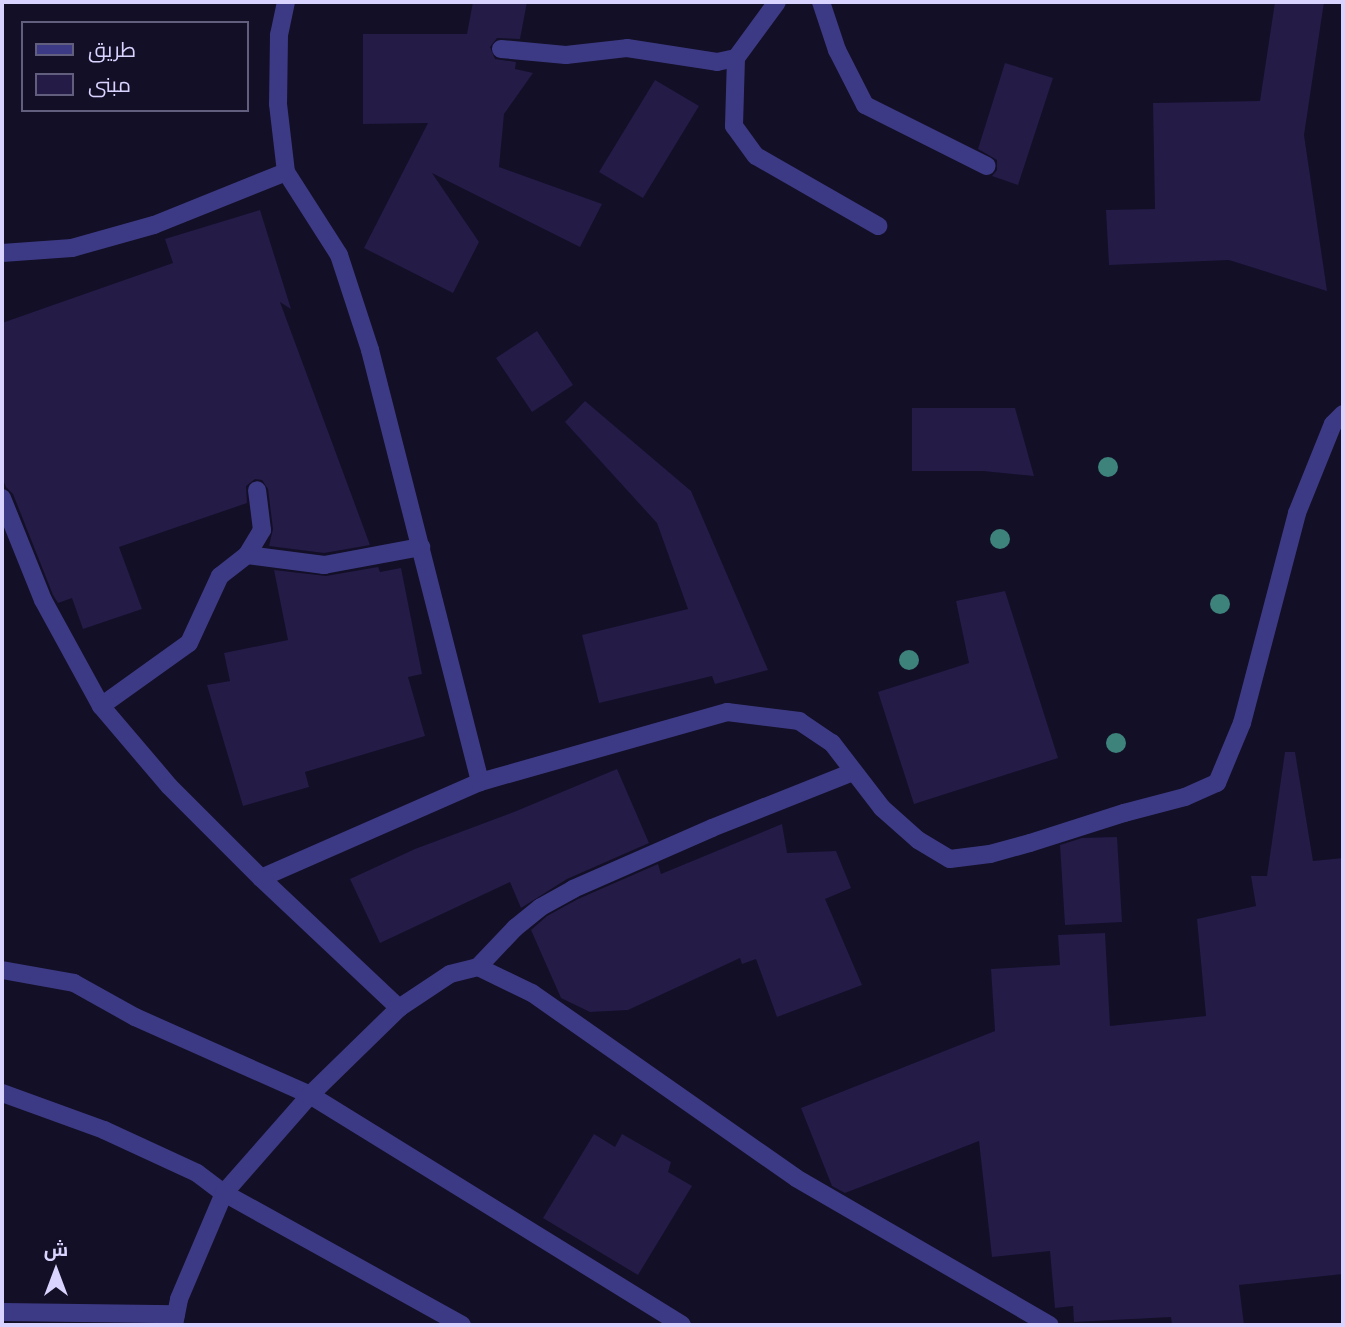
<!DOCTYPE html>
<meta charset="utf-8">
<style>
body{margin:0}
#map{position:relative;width:1345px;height:1327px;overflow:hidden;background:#130f26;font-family:"DM Sans",Cairo,sans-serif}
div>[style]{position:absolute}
.building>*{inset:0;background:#241b47}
.minor>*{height:18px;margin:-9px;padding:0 9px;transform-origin:9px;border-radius:9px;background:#3d3a85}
.trees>*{width:20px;height:20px;margin:-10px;border-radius:50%;background:#3d827b}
span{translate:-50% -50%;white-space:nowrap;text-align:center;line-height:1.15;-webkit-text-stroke:5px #130f26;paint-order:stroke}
.frame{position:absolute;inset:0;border:4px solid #d9d4ff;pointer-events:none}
.legend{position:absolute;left:21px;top:21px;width:228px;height:91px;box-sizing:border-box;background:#130f26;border:2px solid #625e7d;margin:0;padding:9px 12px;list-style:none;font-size:21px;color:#d9d4ff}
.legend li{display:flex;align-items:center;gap:14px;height:35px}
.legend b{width:35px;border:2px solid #625e7d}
.north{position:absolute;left:21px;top:1236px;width:70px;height:70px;-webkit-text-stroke:5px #130f26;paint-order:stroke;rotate:0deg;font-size:19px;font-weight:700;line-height:28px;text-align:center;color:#d9d4ff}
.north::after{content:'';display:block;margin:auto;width:24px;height:32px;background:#d9d4ff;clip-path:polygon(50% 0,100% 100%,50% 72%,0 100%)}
</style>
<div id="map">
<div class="building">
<i style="clip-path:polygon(473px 2px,527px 2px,520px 39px,497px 38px,490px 47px,495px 59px,516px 62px,515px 69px,533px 73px,504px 114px,499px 167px,602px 204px,580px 247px,432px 173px,479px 242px,453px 293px,364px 248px,428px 123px,363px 124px,363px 34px,467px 34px)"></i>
<i style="clip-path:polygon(1275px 2px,1324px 2px,1304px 135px,1327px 291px,1229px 260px,1109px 265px,1106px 210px,1155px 209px,1153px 103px,1260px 101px)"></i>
<i style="clip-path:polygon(1005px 63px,1053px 78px,1018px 185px,992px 176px,997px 170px,997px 160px,978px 149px)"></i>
<i style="clip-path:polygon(655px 80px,699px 106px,643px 198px,599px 172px)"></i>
<i style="clip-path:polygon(260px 210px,291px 309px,280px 302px,370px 545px,324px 553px,269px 546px,273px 529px,268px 489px,262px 480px,255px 479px,246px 486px,247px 503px,119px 547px,142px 609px,83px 629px,72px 598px,58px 603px,53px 595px,13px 494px,6px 487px,2px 477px,2px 323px,173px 263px,165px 239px)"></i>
<i style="clip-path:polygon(537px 331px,573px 385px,532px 412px,496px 358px)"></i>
<i style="clip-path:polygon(585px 401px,691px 491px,768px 670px,715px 684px,712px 676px,599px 703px,582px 635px,688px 609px,657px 523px,565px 422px)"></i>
<i style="clip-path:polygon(912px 408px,1015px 408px,1034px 476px,983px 471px,912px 471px)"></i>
<i style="clip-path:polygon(378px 567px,380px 572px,401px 568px,422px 674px,408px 677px,425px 736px,305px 772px,309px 787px,243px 806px,207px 685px,230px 681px,224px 653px,288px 640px,274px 570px,326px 576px)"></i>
<i style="clip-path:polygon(1005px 591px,1058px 758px,914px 804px,878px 692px,969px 663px,956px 601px)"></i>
<i style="clip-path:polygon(1285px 752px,1295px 752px,1313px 861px,1343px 858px,1343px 1274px,1239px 1285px,1244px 1325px,1172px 1325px,1171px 1317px,1074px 1322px,1073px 1306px,1055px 1308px,1050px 1251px,992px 1257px,979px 1141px,845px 1193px,832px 1186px,801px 1108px,995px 1031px,991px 969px,1060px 965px,1058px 935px,1105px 933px,1110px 1026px,1206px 1016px,1197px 919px,1256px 906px,1251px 876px,1267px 876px)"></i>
<i style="clip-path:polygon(617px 769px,649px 843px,567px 879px,521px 908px,510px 882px,380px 943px,350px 879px,415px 849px,514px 812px)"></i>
<i style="clip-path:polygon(782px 824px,787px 853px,836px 851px,851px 888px,825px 899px,862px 985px,777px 1017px,756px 959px,742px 964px,740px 958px,628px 1010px,590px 1012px,561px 998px,531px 930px,547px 916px,578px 899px,658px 864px,661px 874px)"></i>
<i style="clip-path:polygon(1117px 837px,1122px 922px,1065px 925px,1060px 845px,1082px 838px)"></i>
<i style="clip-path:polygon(594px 1134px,615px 1147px,622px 1134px,671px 1162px,668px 1172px,692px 1186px,638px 1275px,543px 1218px)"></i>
</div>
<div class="minor">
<i style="left:286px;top:2px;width:34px;rotate:102deg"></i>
<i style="left:279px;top:35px;width:69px;rotate:90.8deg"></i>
<i style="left:278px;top:104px;width:68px;rotate:83.3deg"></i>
<i style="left:286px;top:172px;width:98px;rotate:57.4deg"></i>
<i style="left:339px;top:255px;width:100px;rotate:71.9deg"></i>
<i style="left:370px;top:350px;width:446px;rotate:75.7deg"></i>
<i style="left:821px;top:2px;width:51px;rotate:71.6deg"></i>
<i style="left:837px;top:50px;width:62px;rotate:63deg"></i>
<i style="left:865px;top:105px;width:136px;rotate:26.6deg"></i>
<i style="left:501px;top:49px;width:65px;rotate:5.3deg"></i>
<i style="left:566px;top:55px;width:61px;rotate:-6.5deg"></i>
<i style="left:627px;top:48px;width:91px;rotate:8.8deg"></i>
<i style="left:717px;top:62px;width:19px;rotate:-12deg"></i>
<i style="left:736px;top:58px;width:69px;rotate:-53.8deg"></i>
<i style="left:736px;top:58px;width:68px;rotate:91.7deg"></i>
<i style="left:734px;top:126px;width:37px;rotate:54deg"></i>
<i style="left:756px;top:156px;width:141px;rotate:29.8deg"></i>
<i style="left:2px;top:253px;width:70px;rotate:-4.1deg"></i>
<i style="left:72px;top:248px;width:85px;rotate:-15.7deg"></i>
<i style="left:154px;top:225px;width:142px;rotate:-21.9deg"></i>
<i style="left:2px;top:498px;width:110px;rotate:68.1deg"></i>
<i style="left:43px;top:600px;width:121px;rotate:61.3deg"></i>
<i style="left:101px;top:706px;width:105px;rotate:49.6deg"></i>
<i style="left:169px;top:786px;width:130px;rotate:45deg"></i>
<i style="left:261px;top:878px;width:239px;rotate:-23.7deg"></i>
<i style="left:480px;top:782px;width:257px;rotate:-15.8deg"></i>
<i style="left:727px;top:712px;width:73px;rotate:7.1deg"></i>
<i style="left:799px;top:721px;width:40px;rotate:34deg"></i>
<i style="left:832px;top:743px;width:82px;rotate:52.4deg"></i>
<i style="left:882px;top:808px;width:48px;rotate:41.6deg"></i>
<i style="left:918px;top:840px;width:37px;rotate:31deg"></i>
<i style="left:950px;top:859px;width:40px;rotate:-7.1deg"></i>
<i style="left:990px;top:854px;width:41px;rotate:-15.4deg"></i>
<i style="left:1030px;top:843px;width:99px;rotate:-17.7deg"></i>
<i style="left:1124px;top:813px;width:63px;rotate:-14.7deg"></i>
<i style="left:1185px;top:797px;width:35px;rotate:-24deg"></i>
<i style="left:1217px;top:783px;width:65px;rotate:-67.4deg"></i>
<i style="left:1242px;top:723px;width:217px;rotate:-75.3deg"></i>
<i style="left:1297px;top:513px;width:96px;rotate:-68deg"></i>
<i style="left:1333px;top:424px;width:14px;rotate:-45deg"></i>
<i style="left:247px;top:555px;width:78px;rotate:7.4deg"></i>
<i style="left:324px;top:565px;width:99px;rotate:-10.5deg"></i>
<i style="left:101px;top:706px;width:108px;rotate:-35.6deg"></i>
<i style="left:189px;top:643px;width:74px;rotate:-65.2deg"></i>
<i style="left:220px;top:576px;width:34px;rotate:-38deg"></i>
<i style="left:247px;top:555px;width:29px;rotate:-59deg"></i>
<i style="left:262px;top:530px;width:40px;rotate:-97.1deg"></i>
<i style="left:261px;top:878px;width:190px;rotate:43.3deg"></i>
<i style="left:478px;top:967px;width:54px;rotate:-46.5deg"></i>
<i style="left:515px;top:928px;width:33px;rotate:-39deg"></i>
<i style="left:541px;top:907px;width:37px;rotate:-29deg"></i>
<i style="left:573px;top:889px;width:152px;rotate:-23.7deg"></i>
<i style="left:712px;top:828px;width:152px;rotate:-21.7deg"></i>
<i style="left:2px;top:970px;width:73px;rotate:10.2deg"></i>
<i style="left:74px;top:983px;width:70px;rotate:29.1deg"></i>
<i style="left:135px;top:1017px;width:192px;rotate:24deg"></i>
<i style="left:310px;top:1095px;width:437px;rotate:31.7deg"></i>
<i style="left:2px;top:1093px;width:109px;rotate:19.9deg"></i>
<i style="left:104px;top:1130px;width:102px;rotate:24.8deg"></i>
<i style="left:197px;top:1173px;width:34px;rotate:37deg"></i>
<i style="left:224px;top:1193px;width:272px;rotate:29deg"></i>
<i style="left:2px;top:1312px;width:174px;rotate:0.7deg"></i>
<i style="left:174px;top:1325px;width:26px;rotate:-79deg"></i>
<i style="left:179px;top:1299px;width:115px;rotate:-67deg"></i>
<i style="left:224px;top:1193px;width:130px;rotate:-48.7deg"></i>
<i style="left:310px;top:1095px;width:124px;rotate:-44.3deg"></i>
<i style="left:399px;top:1008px;width:61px;rotate:-33.7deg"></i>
<i style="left:450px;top:974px;width:29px;rotate:-14deg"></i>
<i style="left:478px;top:967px;width:60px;rotate:25.7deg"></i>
<i style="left:532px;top:993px;width:322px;rotate:35deg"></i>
<i style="left:796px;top:1178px;width:293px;rotate:30.1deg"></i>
</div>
<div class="trees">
<i style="left:1108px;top:467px"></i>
<i style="left:1000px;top:539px"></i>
<i style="left:1220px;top:604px"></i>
<i style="left:909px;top:660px"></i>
<i style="left:1116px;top:743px"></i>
</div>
<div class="frame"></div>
<ul class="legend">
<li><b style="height:9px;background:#3d3a85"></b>طريق</li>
<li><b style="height:19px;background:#241b47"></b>مبنى</li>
</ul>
<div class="north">ش</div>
</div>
